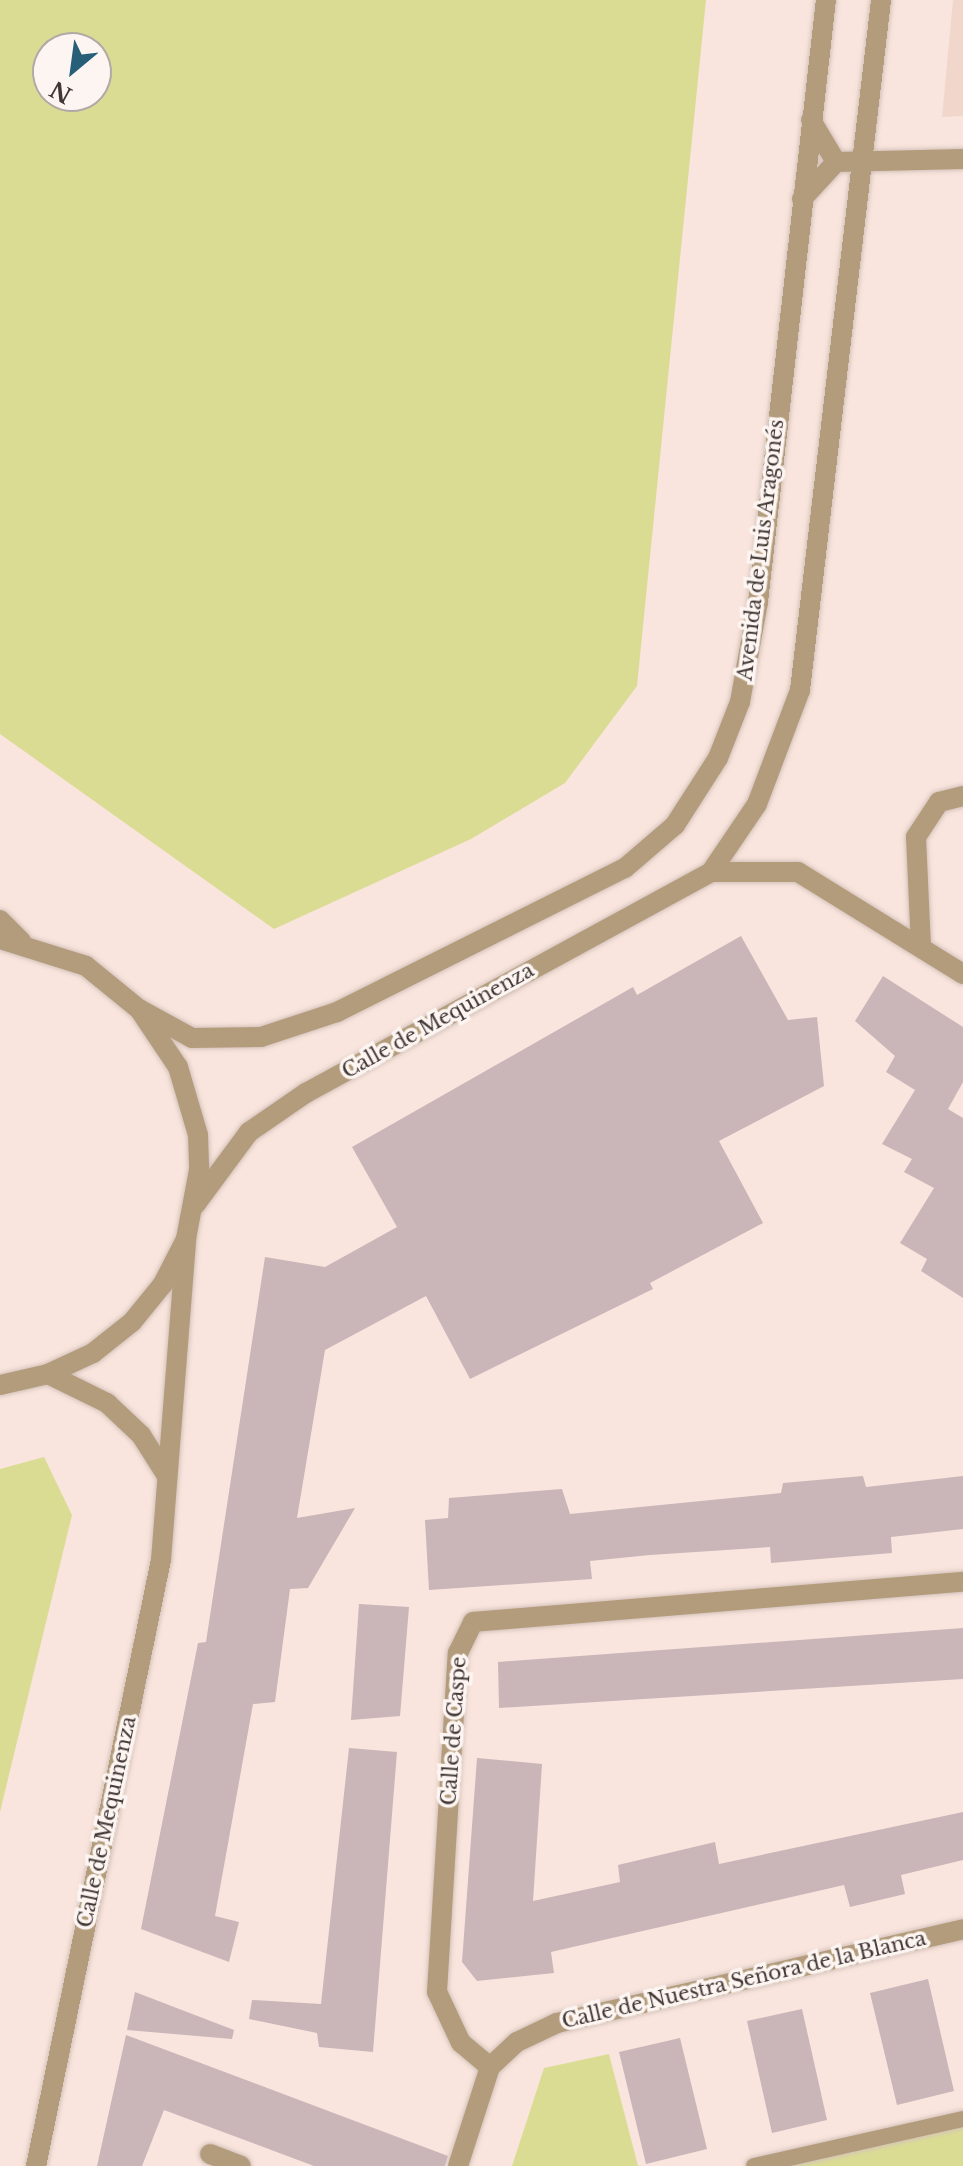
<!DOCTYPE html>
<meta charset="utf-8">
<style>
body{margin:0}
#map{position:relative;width:963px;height:2166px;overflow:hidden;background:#f9e5dd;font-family:"Libre Baskerville",serif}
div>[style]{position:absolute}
.built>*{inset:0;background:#f1d6cc}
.green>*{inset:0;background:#dbdc94}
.building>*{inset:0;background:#cab5b8}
.roads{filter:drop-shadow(0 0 2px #d4c2bb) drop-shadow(0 0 2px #d4c2bb)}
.lane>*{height:16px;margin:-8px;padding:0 8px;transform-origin:8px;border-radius:8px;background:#b39c7c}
.street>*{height:20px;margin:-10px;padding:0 10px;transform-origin:10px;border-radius:10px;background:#b39c7c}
span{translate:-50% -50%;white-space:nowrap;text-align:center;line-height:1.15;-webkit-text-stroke:7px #fdf5f2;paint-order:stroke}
.street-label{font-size:20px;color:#403735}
.north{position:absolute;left:32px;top:32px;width:80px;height:80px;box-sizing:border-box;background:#fdf5f2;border:2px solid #b1a9a6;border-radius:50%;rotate:209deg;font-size:22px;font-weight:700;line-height:32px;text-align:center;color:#403735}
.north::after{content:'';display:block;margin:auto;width:28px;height:36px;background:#275f79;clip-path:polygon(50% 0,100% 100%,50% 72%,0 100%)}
</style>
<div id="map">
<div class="built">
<i style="clip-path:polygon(953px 0,963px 0,963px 116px,942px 117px)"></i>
</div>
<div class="green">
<i style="clip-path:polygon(evenodd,0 0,706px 0,637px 686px,565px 783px,471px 839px,274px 929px,0 734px,0 0,48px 48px,96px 48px,96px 96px,48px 96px,48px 48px)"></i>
<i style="clip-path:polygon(44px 1457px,72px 1515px,0 1812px,0 1469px)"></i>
<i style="clip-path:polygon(609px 2054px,638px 2166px,512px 2166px,544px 2068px)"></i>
<i style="clip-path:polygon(963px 2127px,963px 2166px,768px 2166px)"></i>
</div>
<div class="building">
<i style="clip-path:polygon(741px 936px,788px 1020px,817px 1017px,824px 1086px,719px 1141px,763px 1223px,650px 1283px,653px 1289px,470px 1379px,426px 1296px,325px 1350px,297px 1518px,355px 1508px,308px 1588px,290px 1589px,275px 1702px,253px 1704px,215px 1916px,239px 1922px,229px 1962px,141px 1929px,198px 1643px,206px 1642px,265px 1257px,325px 1267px,397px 1227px,352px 1147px,633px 987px,637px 995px)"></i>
<i style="clip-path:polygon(883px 976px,963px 1027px,963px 1082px,948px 1109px,963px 1118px,963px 1298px,921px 1271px,927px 1259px,900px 1243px,934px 1188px,904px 1172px,912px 1159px,882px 1144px,915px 1090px,886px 1072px,895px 1056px,855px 1021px)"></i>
<i style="clip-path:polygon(863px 1476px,866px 1487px,963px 1476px,963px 1529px,891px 1537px,892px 1553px,771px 1563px,770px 1547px,650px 1555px,590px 1561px,592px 1579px,429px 1590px,425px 1520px,448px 1518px,449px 1498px,562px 1489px,570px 1514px,781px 1493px,783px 1483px)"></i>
<i style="clip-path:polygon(359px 1604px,409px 1607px,400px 1716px,351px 1720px)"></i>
<i style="clip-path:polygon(963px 1628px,963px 1679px,499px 1708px,498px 1662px)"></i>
<i style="clip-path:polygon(349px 1748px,397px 1752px,373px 2052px,319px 2047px,317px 2033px,249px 2019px,252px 2000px,321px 2004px)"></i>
<i style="clip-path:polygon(477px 1758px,542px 1764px,533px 1901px,620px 1882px,618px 1865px,715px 1842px,719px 1864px,963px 1812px,963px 1860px,901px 1875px,905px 1894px,850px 1907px,844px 1885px,551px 1952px,554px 1973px,477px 1981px,462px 1962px)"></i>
<i style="clip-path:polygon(928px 1979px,954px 2091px,897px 2105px,870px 1993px)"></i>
<i style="clip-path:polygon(135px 1992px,234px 2030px,232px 2039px,127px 2030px)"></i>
<i style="clip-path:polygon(802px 2009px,827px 2120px,772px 2133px,747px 2021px)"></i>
<i style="clip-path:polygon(126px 2035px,448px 2156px,445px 2166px,314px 2166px,164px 2110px,142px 2166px,97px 2166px)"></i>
<i style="clip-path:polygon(680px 2038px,707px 2149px,646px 2164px,619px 2052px)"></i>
</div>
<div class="roads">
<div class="lane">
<i style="left:754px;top:2166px;width:214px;rotate:-12.7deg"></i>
</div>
<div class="street">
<i style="left:811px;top:120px;width:49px;rotate:59.2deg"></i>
<i style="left:836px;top:162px;width:127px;rotate:-1.4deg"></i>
<i style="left:802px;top:199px;width:50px;rotate:-47.4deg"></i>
<i style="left:711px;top:872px;width:87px"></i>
<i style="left:798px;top:872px;width:194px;rotate:31.7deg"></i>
<i style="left:0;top:920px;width:30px;rotate:45deg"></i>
<i style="left:0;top:939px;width:90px;rotate:17.4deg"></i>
<i style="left:86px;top:966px;width:68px;rotate:39.1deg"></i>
<i style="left:139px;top:1009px;width:70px;rotate:56.1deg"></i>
<i style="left:178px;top:1067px;width:71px;rotate:73.6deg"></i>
<i style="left:198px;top:1135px;width:35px;rotate:88deg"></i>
<i style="left:199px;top:1170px;width:70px;rotate:100.7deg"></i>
<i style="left:186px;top:1239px;width:51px;rotate:117.1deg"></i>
<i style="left:163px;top:1284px;width:49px;rotate:129.2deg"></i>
<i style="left:132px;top:1322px;width:50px;rotate:141.5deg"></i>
<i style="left:93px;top:1353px;width:50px;rotate:155deg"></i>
<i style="left:48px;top:1374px;width:49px;rotate:167.1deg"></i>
<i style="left:921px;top:947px;width:110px;rotate:-92.6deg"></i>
<i style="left:916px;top:837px;width:42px;rotate:-56.7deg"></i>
<i style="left:939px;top:802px;width:25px;rotate:-14deg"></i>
<i style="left:139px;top:1009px;width:60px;rotate:28.7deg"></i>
<i style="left:192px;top:1038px;width:69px;rotate:-0.8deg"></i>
<i style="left:261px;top:1037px;width:80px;rotate:-18.2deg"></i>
<i style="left:337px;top:1012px;width:322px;rotate:-26.6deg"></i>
<i style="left:625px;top:868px;width:66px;rotate:-40.7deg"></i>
<i style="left:675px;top:825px;width:80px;rotate:-57.3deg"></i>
<i style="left:718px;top:758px;width:60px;rotate:-68.6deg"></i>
<i style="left:740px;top:702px;width:102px;rotate:-79.8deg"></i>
<i style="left:758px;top:602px;width:606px;rotate:-83.56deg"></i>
<i style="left:195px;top:1205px;width:91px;rotate:-53.5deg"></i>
<i style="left:249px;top:1132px;width:69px;rotate:-34.4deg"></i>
<i style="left:306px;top:1093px;width:461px;rotate:-28.6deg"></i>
<i style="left:711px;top:872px;width:82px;rotate:-55.9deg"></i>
<i style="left:757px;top:804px;width:122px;rotate:-69.3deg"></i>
<i style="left:800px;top:690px;width:695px;rotate:-83.3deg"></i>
<i style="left:48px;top:1374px;width:66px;rotate:26.2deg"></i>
<i style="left:107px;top:1403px;width:47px;rotate:43.3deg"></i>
<i style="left:141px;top:1435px;width:49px;rotate:57.6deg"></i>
<i style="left:490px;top:2067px;width:38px;rotate:-140deg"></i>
<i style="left:461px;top:2043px;width:56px;rotate:-115.2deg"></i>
<i style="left:437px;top:1992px;width:340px;rotate:-86.5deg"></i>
<i style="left:458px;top:1653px;width:34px;rotate:-64deg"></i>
<i style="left:473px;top:1622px;width:492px;rotate:-4.7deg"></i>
<i style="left:210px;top:2154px;width:33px;rotate:21deg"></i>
<i style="left:36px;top:2166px;width:619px;rotate:-78.35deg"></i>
<i style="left:161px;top:1560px;width:322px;rotate:-85.5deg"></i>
<i style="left:458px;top:2166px;width:104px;rotate:-72.1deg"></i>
<i style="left:490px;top:2067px;width:37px;rotate:-43deg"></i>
<i style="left:517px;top:2042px;width:44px;rotate:-25.4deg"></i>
<i style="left:557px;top:2023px;width:417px;rotate:-13deg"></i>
</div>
</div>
<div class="street-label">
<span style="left:761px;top:550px;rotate:-83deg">Avenida de Luis Aragonés</span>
<span style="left:438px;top:1021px;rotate:-29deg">Calle de Mequinenza</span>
<span style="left:454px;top:1731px;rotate:-86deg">Calle de Caspe</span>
<span style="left:107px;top:1822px;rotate:-78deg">Calle de Mequinenza</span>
<span style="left:744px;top:1980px;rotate:-13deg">Calle de Nuestra Señora de la Blanca</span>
</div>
<div class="north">N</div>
</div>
